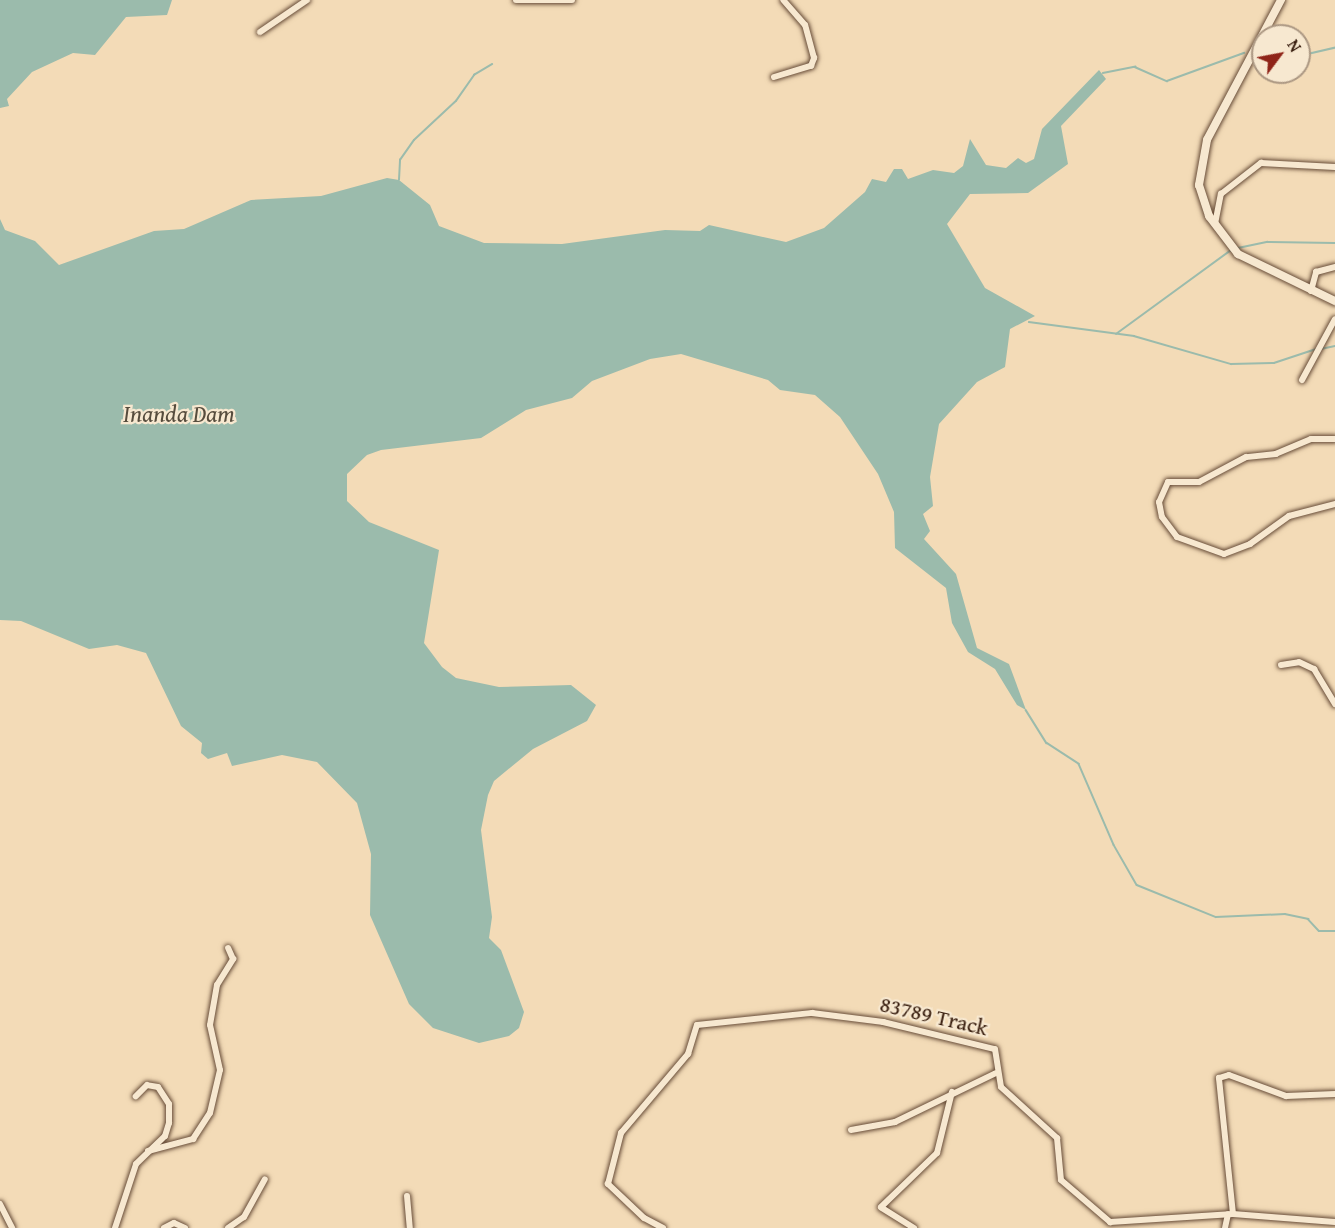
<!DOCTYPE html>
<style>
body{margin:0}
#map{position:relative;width:1335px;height:1228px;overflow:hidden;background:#f3dbb7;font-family:"Gentium Book Plus",serif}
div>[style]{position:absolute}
.water>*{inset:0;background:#9bbbac}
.stream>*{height:1.5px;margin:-0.75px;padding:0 0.75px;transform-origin:0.75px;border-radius:0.75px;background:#9bbbac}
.roads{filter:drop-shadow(0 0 2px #674c38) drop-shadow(0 0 2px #674c38)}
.minor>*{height:6px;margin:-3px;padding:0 3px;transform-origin:3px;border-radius:3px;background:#f7e8d0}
.tertiary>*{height:8px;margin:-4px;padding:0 4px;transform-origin:4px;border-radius:4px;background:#f7e8d0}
span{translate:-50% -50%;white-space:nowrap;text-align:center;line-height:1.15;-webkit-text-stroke:4.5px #f7e8d0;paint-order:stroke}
.street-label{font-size:22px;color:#381d0e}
.water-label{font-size:24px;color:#564c3d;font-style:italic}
.north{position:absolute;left:1251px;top:24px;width:60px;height:60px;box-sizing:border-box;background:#f7e8d0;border:2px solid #ab9782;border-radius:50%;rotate:58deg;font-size:16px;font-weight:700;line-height:24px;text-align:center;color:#381d0e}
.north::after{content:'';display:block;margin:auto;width:21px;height:27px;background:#8f2418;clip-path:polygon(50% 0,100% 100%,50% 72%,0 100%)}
</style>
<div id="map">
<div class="water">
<i style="clip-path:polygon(0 0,172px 0,167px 15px,126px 17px,95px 55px,73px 53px,32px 72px,7px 99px,9px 106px,0 108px)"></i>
<i style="clip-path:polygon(1099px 70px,1106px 79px,1061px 126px,1068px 164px,1028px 193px,970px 194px,947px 224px,985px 288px,1035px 316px,1010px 329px,1005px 367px,977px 382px,939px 424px,930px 477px,933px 506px,923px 514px,930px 531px,924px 539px,956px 574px,977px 648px,1009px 664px,1026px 710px,1017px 705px,995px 669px,968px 652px,952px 623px,946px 588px,895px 548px,894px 512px,878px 474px,840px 417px,815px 395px,780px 390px,768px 380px,681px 354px,650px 359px,592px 381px,572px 398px,526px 410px,481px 438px,381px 450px,367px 455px,347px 474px,347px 501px,369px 522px,439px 550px,424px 643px,442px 667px,456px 678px,499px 687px,571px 685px,596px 705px,587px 721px,533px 749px,494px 781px,488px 795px,481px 830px,492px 917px,489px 938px,501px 950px,524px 1012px,519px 1028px,509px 1036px,479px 1043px,433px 1028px,409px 1004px,370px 915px,371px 854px,357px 803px,317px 762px,282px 755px,232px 766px,227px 753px,208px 759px,201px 753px,202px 743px,181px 726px,146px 653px,117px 645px,89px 649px,21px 621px,0 620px,0 219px,5px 230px,35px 241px,59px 265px,154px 231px,184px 229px,251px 200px,321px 196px,387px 178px,399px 180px,430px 205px,439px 226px,484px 243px,562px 244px,665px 230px,700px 231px,709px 225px,786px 242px,824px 228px,865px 192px,872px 179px,886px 182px,894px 169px,902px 169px,908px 179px,933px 170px,954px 173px,963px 166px,970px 139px,986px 165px,1006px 168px,1018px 158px,1026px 163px,1034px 159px,1042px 129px)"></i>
</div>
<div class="stream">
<i style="left:1259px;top:53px;width:4px"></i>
<i style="left:1299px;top:56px;width:37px;rotate:-13deg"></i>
<i style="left:1103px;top:73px;width:33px;rotate:-11deg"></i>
<i style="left:1135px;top:67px;width:35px;rotate:24deg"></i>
<i style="left:1167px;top:81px;width:82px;rotate:-20deg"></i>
<i style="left:399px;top:180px;width:20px;rotate:-87deg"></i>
<i style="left:400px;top:160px;width:24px;rotate:-55deg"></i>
<i style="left:414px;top:140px;width:57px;rotate:-42.9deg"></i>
<i style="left:456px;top:101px;width:32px;rotate:-55deg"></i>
<i style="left:474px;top:75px;width:21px;rotate:-31deg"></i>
<i style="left:1238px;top:248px;width:30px;rotate:-12deg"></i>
<i style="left:1267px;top:242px;width:68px;rotate:0.8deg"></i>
<i style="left:1029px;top:322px;width:106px;rotate:7.6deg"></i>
<i style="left:1134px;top:336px;width:101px;rotate:16.1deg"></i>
<i style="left:1231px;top:364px;width:43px;rotate:-1.3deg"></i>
<i style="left:1274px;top:363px;width:44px;rotate:-18.4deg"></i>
<i style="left:1116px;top:334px;width:141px;rotate:-36.1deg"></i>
<i style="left:1321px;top:349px;width:14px;rotate:-12deg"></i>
<i style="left:1026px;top:710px;width:39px;rotate:58deg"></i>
<i style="left:1047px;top:743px;width:38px;rotate:33deg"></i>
<i style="left:1079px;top:764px;width:88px;rotate:66.6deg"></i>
<i style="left:1114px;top:845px;width:46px;rotate:60.1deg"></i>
<i style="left:1137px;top:885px;width:85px;rotate:22.1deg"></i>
<i style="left:1216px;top:917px;width:69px;rotate:-2.5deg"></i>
<i style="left:1285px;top:914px;width:24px;rotate:12deg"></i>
<i style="left:1308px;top:919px;width:16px;rotate:47deg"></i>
<i style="left:1319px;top:931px;width:16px"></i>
</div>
<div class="roads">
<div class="minor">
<i style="left:516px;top:0;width:56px"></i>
<i style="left:260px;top:32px;width:57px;rotate:-34.2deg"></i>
<i style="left:774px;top:77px;width:39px;rotate:-17deg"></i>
<i style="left:811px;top:66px;width:9px;rotate:-69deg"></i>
<i style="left:814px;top:58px;width:34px;rotate:-105deg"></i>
<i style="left:805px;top:25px;width:33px;rotate:-131deg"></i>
<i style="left:1215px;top:224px;width:31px;rotate:-79deg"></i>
<i style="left:1221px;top:194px;width:51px;rotate:-37.8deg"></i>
<i style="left:1261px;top:163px;width:74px;rotate:3.1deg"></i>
<i style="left:1311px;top:291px;width:20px;rotate:-75deg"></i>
<i style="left:1316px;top:272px;width:20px;rotate:-15deg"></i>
<i style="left:1302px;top:380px;width:69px;rotate:-61.6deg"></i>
<i style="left:1335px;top:439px;width:24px;rotate:180deg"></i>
<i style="left:1311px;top:439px;width:38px;rotate:157deg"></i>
<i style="left:1276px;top:454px;width:30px;rotate:174deg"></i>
<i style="left:1246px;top:457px;width:53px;rotate:152deg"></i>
<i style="left:1199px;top:482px;width:31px;rotate:180deg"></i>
<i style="left:1168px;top:482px;width:22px;rotate:114deg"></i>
<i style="left:1159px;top:502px;width:15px;rotate:79deg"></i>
<i style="left:1162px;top:517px;width:25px;rotate:53deg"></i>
<i style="left:1177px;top:537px;width:50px;rotate:19.9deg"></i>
<i style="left:1224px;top:554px;width:28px;rotate:-21deg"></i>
<i style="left:1250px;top:544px;width:48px;rotate:-35.7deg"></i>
<i style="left:1289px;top:516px;width:48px;rotate:-14.6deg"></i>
<i style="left:1281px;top:665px;width:18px;rotate:-9deg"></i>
<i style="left:1299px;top:662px;width:17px;rotate:25deg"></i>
<i style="left:1314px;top:669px;width:41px;rotate:59deg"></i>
<i style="left:851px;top:1130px;width:45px;rotate:-10.3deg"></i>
<i style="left:895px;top:1122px;width:112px;rotate:-25.9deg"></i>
<i style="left:148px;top:1151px;width:47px;rotate:-14.9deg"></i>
<i style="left:193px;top:1139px;width:31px;rotate:-57deg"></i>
<i style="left:210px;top:1113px;width:44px;rotate:-76.9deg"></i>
<i style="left:220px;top:1070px;width:46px;rotate:-102.5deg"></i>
<i style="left:210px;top:1025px;width:41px;rotate:-80.1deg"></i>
<i style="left:217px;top:985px;width:31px;rotate:-58deg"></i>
<i style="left:233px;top:959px;width:12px;rotate:-114deg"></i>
<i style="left:407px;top:1196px;width:32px;rotate:85deg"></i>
<i style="left:0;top:1204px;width:27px;rotate:63deg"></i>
<i style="left:1233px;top:1214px;width:137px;rotate:-95.9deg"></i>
<i style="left:1219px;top:1078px;width:10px;rotate:-17deg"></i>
<i style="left:1229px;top:1075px;width:61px;rotate:20.2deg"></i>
<i style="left:1286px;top:1096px;width:49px;rotate:-2.3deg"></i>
<i style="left:115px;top:1228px;width:67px;rotate:-71.8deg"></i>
<i style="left:136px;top:1164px;width:40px;rotate:-44deg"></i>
<i style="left:165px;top:1136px;width:14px;rotate:-73deg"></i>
<i style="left:169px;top:1123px;width:19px;rotate:-90deg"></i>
<i style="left:169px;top:1104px;width:20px;rotate:-123deg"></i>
<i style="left:158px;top:1087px;width:11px;rotate:-170deg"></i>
<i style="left:147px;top:1085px;width:16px;rotate:135deg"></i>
<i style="left:164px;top:1228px;width:11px;rotate:-27deg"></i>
<i style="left:174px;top:1223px;width:12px;rotate:24deg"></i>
<i style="left:228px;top:1228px;width:19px;rotate:-35deg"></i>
<i style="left:244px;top:1217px;width:43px;rotate:-61.1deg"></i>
<i style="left:663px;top:1228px;width:21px;rotate:-152deg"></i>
<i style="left:644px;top:1218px;width:50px;rotate:-136.6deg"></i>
<i style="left:608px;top:1184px;width:53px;rotate:-75.7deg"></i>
<i style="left:621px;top:1133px;width:104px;rotate:-49.7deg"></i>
<i style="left:688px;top:1054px;width:30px;rotate:-73deg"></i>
<i style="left:697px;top:1025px;width:116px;rotate:-6deg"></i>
<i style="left:812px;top:1013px;width:72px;rotate:7.2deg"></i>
<i style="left:883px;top:1022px;width:115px;rotate:13.6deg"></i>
<i style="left:995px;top:1049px;width:38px;rotate:81deg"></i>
<i style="left:1001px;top:1087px;width:76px;rotate:42.3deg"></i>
<i style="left:1057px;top:1138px;width:42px;rotate:84.6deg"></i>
<i style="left:1061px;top:1180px;width:65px;rotate:40.6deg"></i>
<i style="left:1110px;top:1222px;width:123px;rotate:-3.7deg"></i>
<i style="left:1233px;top:1214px;width:102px;rotate:4.5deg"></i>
<i style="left:914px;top:1228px;width:39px;rotate:-148deg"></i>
<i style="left:881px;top:1207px;width:78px;rotate:-44deg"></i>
<i style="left:937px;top:1153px;width:63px;rotate:-76.2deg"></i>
<i style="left:1225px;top:1228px;width:14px;rotate:-78deg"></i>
</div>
<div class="tertiary">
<i style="left:1281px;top:0;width:158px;rotate:117.9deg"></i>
<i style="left:1207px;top:140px;width:46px;rotate:100.1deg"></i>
<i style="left:1199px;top:185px;width:33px;rotate:72deg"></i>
<i style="left:1209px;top:216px;width:48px;rotate:52.7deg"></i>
<i style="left:1238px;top:254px;width:108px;rotate:25.9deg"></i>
</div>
</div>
<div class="street-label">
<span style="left:934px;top:1016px;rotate:13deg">83789 Track</span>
</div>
<div class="water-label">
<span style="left:179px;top:414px">Inanda Dam</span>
</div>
<div class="north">N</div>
</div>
